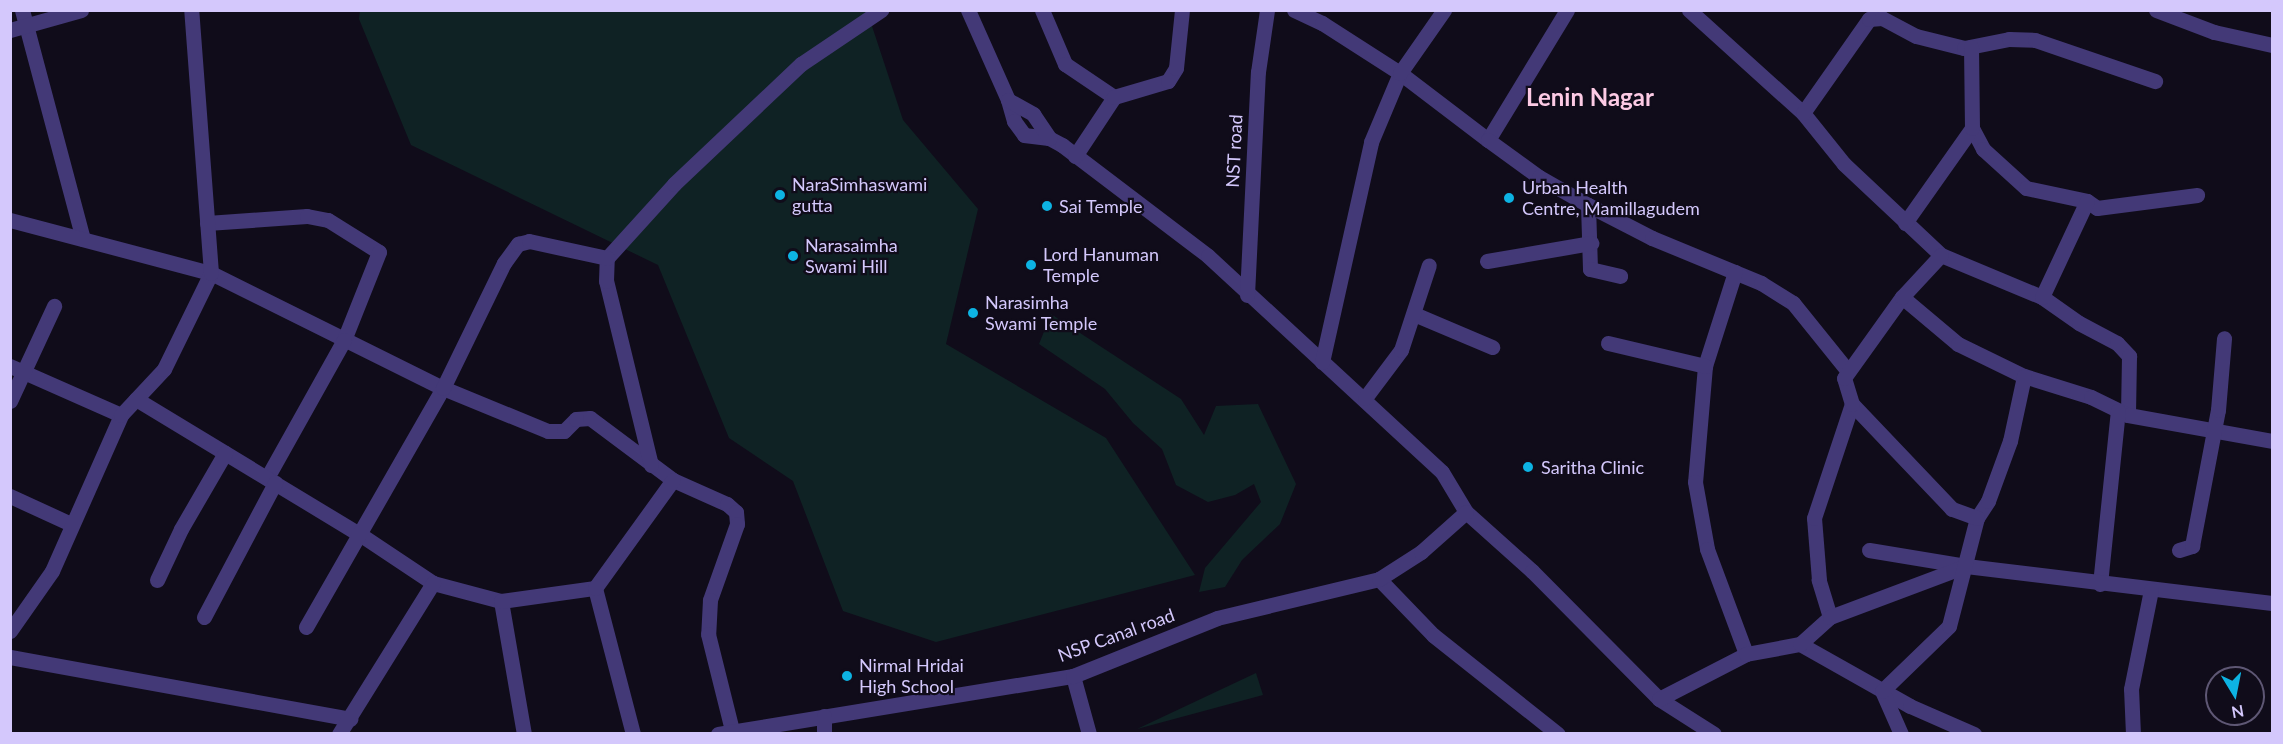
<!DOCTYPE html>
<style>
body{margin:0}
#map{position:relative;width:2283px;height:744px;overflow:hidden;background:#100c1a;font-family:Lato,sans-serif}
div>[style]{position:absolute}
.green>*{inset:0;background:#0f2224}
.minor>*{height:15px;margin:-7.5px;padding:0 7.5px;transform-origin:7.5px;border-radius:7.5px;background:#433977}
.dots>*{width:16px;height:16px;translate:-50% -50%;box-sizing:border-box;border:3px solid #100c1a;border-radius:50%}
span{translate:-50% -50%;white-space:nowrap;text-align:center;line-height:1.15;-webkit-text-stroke:4.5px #100c1a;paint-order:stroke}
.street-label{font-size:18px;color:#d4c8fc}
.poi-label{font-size:18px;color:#d4c8fc}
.left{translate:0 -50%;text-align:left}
.district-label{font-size:24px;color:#fccae4;font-weight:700}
.frame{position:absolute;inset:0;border:12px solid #d4c8fc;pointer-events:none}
.north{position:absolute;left:2205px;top:666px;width:60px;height:60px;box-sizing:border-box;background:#100c1a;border:2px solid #5e5774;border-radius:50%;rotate:170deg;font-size:16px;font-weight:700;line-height:24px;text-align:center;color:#d4c8fc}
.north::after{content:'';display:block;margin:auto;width:21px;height:27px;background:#0db3e3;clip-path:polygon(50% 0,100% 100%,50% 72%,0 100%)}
</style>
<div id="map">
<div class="green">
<i style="clip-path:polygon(360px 10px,867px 11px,903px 120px,978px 209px,946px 344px,1106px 438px,1195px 575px,936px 642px,843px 611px,793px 481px,729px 438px,658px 265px,411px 145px,359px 19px)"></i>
<i style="clip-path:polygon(1051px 314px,1181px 399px,1204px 435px,1216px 406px,1258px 404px,1296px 484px,1280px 524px,1242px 560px,1225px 587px,1199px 592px,1205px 568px,1261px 502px,1254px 484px,1235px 495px,1208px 502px,1176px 485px,1162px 449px,1133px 423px,1105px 389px,1039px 344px)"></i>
<i style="clip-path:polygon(1256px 673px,1263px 695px,1137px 729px)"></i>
</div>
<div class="minor">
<i style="left:22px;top:10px;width:237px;rotate:75.1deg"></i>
<i style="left:968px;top:10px;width:98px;rotate:66deg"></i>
<i style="left:1008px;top:100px;width:22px;rotate:74deg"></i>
<i style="left:1014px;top:121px;width:17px;rotate:54deg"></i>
<i style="left:1024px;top:135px;width:25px;rotate:7deg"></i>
<i style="left:1049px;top:138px;width:15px;rotate:28deg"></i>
<i style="left:1062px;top:145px;width:183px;rotate:37.2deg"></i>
<i style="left:1208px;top:256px;width:318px;rotate:42.7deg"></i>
<i style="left:1442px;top:472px;width:47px;rotate:59deg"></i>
<i style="left:1466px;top:512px;width:89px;rotate:41.8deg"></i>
<i style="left:1532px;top:571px;width:180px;rotate:45.2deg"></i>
<i style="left:1659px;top:699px;width:65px;rotate:32.5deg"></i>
<i style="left:1042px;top:10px;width:59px;rotate:66.9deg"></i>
<i style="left:1065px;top:64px;width:59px;rotate:34deg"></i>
<i style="left:1294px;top:10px;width:31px;rotate:25deg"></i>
<i style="left:1322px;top:23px;width:93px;rotate:32.7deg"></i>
<i style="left:1400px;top:73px;width:111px;rotate:37.3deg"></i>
<i style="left:1567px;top:10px;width:152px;rotate:121.3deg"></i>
<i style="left:1488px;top:140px;width:63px;rotate:36deg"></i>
<i style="left:1539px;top:177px;width:56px;rotate:29.7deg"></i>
<i style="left:1588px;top:205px;width:72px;rotate:27.3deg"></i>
<i style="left:1652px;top:238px;width:118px;rotate:22.4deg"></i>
<i style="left:1761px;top:283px;width:38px;rotate:32deg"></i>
<i style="left:1793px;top:303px;width:86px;rotate:51.1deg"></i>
<i style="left:1689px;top:10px;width:154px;rotate:42.1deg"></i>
<i style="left:1803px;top:113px;width:65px;rotate:51.2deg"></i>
<i style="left:1844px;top:164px;width:133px;rotate:43.2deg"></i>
<i style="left:1941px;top:255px;width:109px;rotate:22.6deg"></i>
<i style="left:2042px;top:297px;width:45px;rotate:35.1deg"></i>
<i style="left:2079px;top:323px;width:43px;rotate:27.8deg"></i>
<i style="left:2117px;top:343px;width:18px;rotate:47deg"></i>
<i style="left:2129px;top:356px;width:59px;rotate:91deg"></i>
<i style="left:2156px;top:10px;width:62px;rotate:20.8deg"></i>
<i style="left:2214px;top:32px;width:59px;rotate:12.6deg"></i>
<i style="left:10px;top:30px;width:74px;rotate:-15.7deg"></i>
<i style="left:1008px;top:100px;width:29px;rotate:29deg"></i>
<i style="left:1033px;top:114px;width:29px;rotate:56deg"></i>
<i style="left:1803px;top:113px;width:115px;rotate:-54.9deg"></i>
<i style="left:1869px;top:19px;width:13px;rotate:-4deg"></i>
<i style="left:1882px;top:18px;width:38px;rotate:28deg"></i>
<i style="left:1916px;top:36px;width:49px;rotate:14deg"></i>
<i style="left:1964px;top:48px;width:46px;rotate:-11.3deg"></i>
<i style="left:2009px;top:39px;width:26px;rotate:2deg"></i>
<i style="left:2035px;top:40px;width:127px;rotate:18.9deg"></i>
<i style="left:1972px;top:128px;width:24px;rotate:62deg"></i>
<i style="left:1983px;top:149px;width:58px;rotate:42.2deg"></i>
<i style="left:2026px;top:188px;width:62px;rotate:12deg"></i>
<i style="left:2087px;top:201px;width:12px;rotate:35deg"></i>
<i style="left:2097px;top:208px;width:101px;rotate:-7.4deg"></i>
<i style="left:1075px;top:156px;width:71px;rotate:-56.5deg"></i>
<i style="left:1114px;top:97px;width:56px;rotate:-16.5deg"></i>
<i style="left:1168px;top:81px;width:15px;rotate:-58deg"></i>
<i style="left:1176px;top:68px;width:58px;rotate:-84.1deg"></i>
<i style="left:1588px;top:205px;width:64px;rotate:88.2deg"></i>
<i style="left:1590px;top:269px;width:31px;rotate:13deg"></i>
<i style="left:10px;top:220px;width:208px;rotate:14.8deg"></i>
<i style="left:211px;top:273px;width:259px;rotate:26.4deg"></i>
<i style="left:443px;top:388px;width:113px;rotate:22.3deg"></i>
<i style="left:548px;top:431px;width:16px"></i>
<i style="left:564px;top:431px;width:17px;rotate:-45deg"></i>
<i style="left:576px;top:419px;width:14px;rotate:-4deg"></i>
<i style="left:590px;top:418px;width:104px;rotate:36.8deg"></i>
<i style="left:673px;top:480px;width:59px;rotate:24deg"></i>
<i style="left:727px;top:504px;width:12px;rotate:42deg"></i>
<i style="left:736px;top:512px;width:12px;rotate:85deg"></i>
<i style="left:737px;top:524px;width:81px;rotate:109.6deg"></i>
<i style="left:710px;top:600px;width:34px;rotate:93deg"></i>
<i style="left:708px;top:634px;width:99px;rotate:76deg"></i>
<i style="left:207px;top:223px;width:100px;rotate:-4deg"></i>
<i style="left:307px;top:216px;width:21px;rotate:11deg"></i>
<i style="left:328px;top:220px;width:60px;rotate:32.1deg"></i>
<i style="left:379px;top:252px;width:95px;rotate:111.7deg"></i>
<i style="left:344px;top:340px;width:158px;rotate:119.2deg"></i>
<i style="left:1905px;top:223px;width:116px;rotate:-54.8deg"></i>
<i style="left:1972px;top:128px;width:81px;rotate:-90.7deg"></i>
<i style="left:1487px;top:261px;width:106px;rotate:-9.8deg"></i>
<i style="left:1735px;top:272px;width:99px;rotate:107.7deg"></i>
<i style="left:1705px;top:366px;width:116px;rotate:94.9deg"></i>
<i style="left:1695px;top:482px;width:68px;rotate:79.8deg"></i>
<i style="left:1707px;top:549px;width:112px;rotate:69.6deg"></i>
<i style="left:1247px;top:295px;width:223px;rotate:-87.2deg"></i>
<i style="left:1258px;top:72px;width:63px;rotate:-81.7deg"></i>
<i style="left:1902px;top:297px;width:73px;rotate:40deg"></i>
<i style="left:1958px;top:344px;width:73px;rotate:25.9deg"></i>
<i style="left:2024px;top:376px;width:70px;rotate:17.4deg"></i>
<i style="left:2091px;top:397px;width:41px;rotate:25.9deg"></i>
<i style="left:2128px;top:415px;width:146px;rotate:10.2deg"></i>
<i style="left:2042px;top:297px;width:106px;rotate:-64.9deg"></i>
<i style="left:1414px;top:314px;width:85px;rotate:22.9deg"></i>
<i style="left:1608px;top:343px;width:100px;rotate:13.3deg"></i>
<i style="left:1322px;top:362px;width:225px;rotate:-77.4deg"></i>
<i style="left:1371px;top:142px;width:75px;rotate:-67.2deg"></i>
<i style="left:1400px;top:73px;width:77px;rotate:-55.1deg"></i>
<i style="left:10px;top:366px;width:121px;rotate:23.8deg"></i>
<i style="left:1365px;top:398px;width:60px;rotate:-53.1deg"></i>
<i style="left:1401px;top:350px;width:89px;rotate:-71.8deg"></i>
<i style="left:136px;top:399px;width:263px;rotate:31.2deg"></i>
<i style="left:361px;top:535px;width:87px;rotate:33.7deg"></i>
<i style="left:433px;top:583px;width:70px;rotate:14.8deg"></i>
<i style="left:501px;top:601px;width:135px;rotate:80.2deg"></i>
<i style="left:10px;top:401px;width:105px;rotate:-65.1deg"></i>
<i style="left:651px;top:465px;width:189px;rotate:-103.7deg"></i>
<i style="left:606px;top:281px;width:23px;rotate:-88deg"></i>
<i style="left:607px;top:258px;width:100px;rotate:-47.8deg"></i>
<i style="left:674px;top:184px;width:175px;rotate:-43.4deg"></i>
<i style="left:801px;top:64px;width:97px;rotate:-34deg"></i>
<i style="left:10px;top:496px;width:67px;rotate:24.7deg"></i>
<i style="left:1977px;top:518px;width:20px;rotate:-57deg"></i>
<i style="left:1988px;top:501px;width:64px;rotate:-69.9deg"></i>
<i style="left:2010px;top:441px;width:66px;rotate:-77.8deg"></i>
<i style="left:1869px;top:550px;width:98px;rotate:9.4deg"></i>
<i style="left:2179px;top:550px;width:14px;rotate:-17deg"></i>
<i style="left:2192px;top:546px;width:138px;rotate:-79.2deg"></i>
<i style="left:2218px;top:410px;width:72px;rotate:-85.2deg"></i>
<i style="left:1379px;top:579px;width:78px;rotate:46deg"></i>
<i style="left:1433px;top:635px;width:159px;rotate:38.4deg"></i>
<i style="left:157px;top:580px;width:56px;rotate:-64.8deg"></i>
<i style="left:181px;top:529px;width:88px;rotate:-59.9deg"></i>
<i style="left:2100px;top:584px;width:174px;rotate:-84.1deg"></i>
<i style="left:501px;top:601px;width:95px;rotate:-7.9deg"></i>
<i style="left:204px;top:617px;width:152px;rotate:-62.1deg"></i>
<i style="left:1830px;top:617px;width:39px;rotate:-107deg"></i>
<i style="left:1819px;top:580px;width:62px;rotate:-94.6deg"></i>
<i style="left:1814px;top:518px;width:120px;rotate:-71.6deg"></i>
<i style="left:306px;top:627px;width:275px;rotate:-60.2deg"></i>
<i style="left:443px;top:388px;width:139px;rotate:-64deg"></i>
<i style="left:504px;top:263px;width:24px;rotate:-54deg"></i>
<i style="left:518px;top:244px;width:11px;rotate:-15deg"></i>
<i style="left:529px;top:241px;width:80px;rotate:12.3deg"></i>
<i style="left:10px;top:631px;width:73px;rotate:-55deg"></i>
<i style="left:52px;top:571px;width:171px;rotate:-66.1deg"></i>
<i style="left:121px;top:415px;width:63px;rotate:-46.9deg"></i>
<i style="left:164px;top:369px;width:107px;rotate:-63.9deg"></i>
<i style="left:211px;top:273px;width:264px;rotate:-94.3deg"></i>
<i style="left:1800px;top:644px;width:126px;rotate:29.4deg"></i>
<i style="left:1910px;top:706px;width:70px;rotate:23.6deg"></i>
<i style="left:10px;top:657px;width:346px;rotate:10.3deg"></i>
<i style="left:1073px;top:676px;width:60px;rotate:74.6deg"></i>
<i style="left:1659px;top:699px;width:98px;rotate:-27.3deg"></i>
<i style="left:1746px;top:654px;width:55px;rotate:-10.5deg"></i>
<i style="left:1800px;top:644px;width:40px;rotate:-42deg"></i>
<i style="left:1830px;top:617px;width:145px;rotate:-20.6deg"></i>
<i style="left:1966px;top:566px;width:308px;rotate:6.9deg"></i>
<i style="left:339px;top:734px;width:178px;rotate:-58.1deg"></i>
<i style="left:633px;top:734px;width:151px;rotate:-104.6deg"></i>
<i style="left:595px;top:588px;width:133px;rotate:-54.2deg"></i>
<i style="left:718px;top:734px;width:360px;rotate:-9.3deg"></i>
<i style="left:1073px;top:676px;width:155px;rotate:-21.9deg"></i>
<i style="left:1217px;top:618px;width:167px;rotate:-13.5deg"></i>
<i style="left:1379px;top:579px;width:50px;rotate:-32.7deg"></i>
<i style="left:1421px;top:552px;width:60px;rotate:-41.6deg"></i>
<i style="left:824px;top:734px;width:18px;rotate:-90deg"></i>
<i style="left:1901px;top:734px;width:47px;rotate:-113.8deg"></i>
<i style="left:1882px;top:691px;width:93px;rotate:-44.1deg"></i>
<i style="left:1949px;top:626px;width:112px;rotate:-75.5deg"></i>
<i style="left:1977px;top:518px;width:27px;rotate:-160deg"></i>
<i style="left:1952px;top:509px;width:145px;rotate:-133.6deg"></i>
<i style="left:1852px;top:404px;width:27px;rotate:-107deg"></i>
<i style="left:1844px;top:378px;width:100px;rotate:-54.4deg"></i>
<i style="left:1902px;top:297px;width:57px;rotate:-47.1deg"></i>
<i style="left:2133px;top:734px;width:45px;rotate:-92.5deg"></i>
<i style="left:2131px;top:689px;width:101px;rotate:-78.6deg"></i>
</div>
<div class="dots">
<i style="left:780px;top:195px;background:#0db3e3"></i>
<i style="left:1509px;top:198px;background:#0db3e3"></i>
<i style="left:1047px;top:206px;background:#0db3e3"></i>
<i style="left:793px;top:256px;background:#0db3e3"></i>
<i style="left:1031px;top:265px;background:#0db3e3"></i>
<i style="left:973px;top:313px;background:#0db3e3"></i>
<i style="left:1528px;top:467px;background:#0db3e3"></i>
<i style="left:847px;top:676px;background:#0db3e3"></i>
</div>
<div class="street-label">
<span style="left:1234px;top:151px;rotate:-87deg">NST road</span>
<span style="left:1116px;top:635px;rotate:-20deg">NSP Canal road</span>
</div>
<div class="poi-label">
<span class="left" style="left:792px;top:195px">NaraSimhaswami<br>gutta</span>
<span class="left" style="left:1522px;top:198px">Urban Health<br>Centre, Mamillagudem</span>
<span class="left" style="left:1059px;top:206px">Sai Temple</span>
<span class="left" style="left:805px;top:256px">Narasaimha<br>Swami Hill</span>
<span class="left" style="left:1043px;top:265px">Lord Hanuman<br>Temple</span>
<span class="left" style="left:985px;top:313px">Narasimha<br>Swami Temple</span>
<span class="left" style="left:1541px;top:467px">Saritha Clinic</span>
<span class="left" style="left:859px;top:676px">Nirmal Hridai<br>High School</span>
</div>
<div class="district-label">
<span style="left:1590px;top:97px">Lenin Nagar</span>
</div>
<div class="frame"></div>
<div class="north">N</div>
</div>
